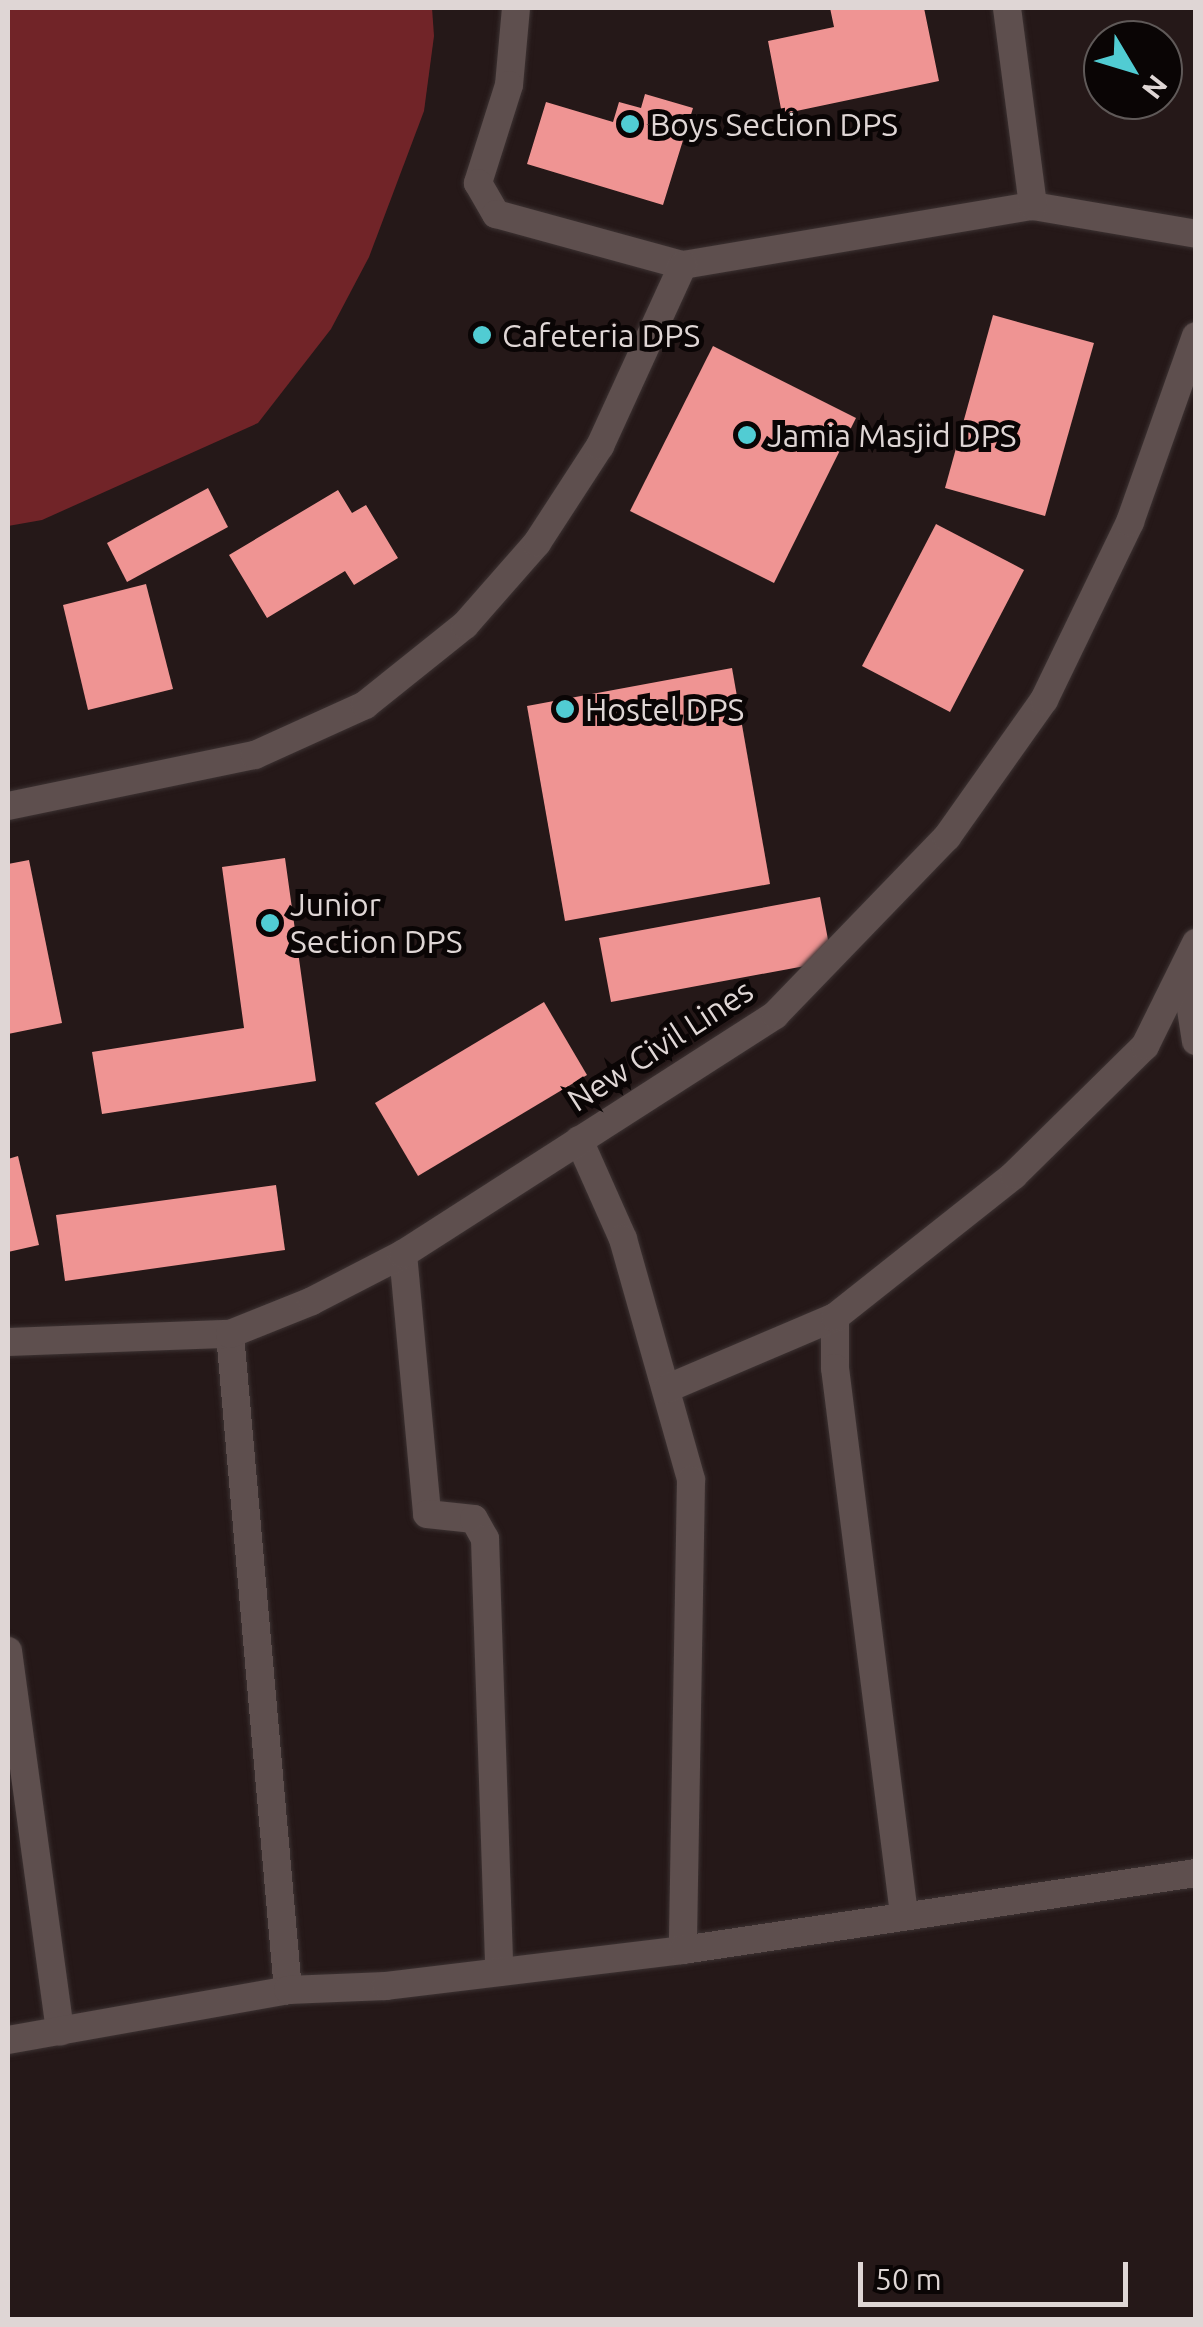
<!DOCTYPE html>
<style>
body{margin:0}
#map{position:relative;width:1203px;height:2327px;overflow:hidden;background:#251818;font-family:Ubuntu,sans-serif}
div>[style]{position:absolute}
.green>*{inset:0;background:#712428}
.building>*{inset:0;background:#ef9493}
.roads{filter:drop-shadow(0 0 2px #3c3232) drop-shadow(0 0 2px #3c3232)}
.minor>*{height:28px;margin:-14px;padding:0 14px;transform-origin:14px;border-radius:14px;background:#5e4f4e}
.tertiary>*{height:28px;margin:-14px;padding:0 14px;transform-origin:14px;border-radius:14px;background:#5e4f4e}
.dots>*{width:28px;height:28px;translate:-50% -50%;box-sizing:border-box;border:5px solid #0a0505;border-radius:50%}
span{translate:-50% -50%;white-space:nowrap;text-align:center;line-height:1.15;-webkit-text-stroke:10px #0a0505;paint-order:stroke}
.poi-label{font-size:32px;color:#dfd6d5}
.left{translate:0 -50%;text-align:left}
.street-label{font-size:32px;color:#dfd6d5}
.frame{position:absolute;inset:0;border:10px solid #dfd6d5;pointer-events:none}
.north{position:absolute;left:1083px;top:20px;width:100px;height:100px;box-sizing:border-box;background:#0a0505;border:2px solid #5f5958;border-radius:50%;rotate:128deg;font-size:28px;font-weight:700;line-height:40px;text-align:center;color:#dfd6d5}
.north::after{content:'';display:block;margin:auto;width:35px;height:45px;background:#51ccd3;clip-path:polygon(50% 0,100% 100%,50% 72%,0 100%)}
.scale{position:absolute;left:858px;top:2262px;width:270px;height:45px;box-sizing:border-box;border:5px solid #dfd6d5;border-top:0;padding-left:12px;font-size:30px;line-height:35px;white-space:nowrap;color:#dfd6d5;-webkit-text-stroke:8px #0a0505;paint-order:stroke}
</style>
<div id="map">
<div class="green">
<i style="clip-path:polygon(8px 8px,432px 8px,434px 36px,424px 111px,369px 257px,331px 329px,258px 423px,42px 520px,8px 526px)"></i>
</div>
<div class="building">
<i style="clip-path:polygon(830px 8px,924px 8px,939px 81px,782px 114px,768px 41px,834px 27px)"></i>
<i style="clip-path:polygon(645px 94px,693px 108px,663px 205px,527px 164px,546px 102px,613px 122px,619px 102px,641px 108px)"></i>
<i style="clip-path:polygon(993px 315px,1094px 343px,1045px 516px,945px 488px)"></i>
<i style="clip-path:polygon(713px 346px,856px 418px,774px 583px,630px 511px)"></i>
<i style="clip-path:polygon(208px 488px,228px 527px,127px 582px,107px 543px)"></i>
<i style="clip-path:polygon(338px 490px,352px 513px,366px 505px,398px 558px,354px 585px,345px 571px,267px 618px,229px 555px)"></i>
<i style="clip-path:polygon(936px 524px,1024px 570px,950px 712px,862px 666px)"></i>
<i style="clip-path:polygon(146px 584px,173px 689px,88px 710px,63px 605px)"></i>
<i style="clip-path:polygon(732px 668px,770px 884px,565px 921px,527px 706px)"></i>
<i style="clip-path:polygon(285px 858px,316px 1081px,102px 1114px,92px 1052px,244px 1028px,222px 867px)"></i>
<i style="clip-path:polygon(29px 860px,62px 1023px,8px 1034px,8px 864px)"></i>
<i style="clip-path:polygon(820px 897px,832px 961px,611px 1002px,599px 938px)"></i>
<i style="clip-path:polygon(544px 1002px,587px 1075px,418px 1176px,375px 1103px)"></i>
<i style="clip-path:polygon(18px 1156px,39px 1245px,8px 1252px,8px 1159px)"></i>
<i style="clip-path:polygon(276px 1185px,285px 1250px,65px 1281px,56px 1215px)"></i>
</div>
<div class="roads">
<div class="minor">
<i style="left:516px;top:8px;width:77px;rotate:95.2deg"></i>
<i style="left:509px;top:85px;width:103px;rotate:107.6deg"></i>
<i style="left:478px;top:183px;width:36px;rotate:60deg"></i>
<i style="left:496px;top:214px;width:194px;rotate:15.3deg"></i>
<i style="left:683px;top:265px;width:355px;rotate:-9.6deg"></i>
<i style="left:1033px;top:206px;width:165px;rotate:9.7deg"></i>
<i style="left:1007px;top:8px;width:200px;rotate:82.5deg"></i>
<i style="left:8px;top:806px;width:252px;rotate:-11.7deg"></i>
<i style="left:255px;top:755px;width:121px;rotate:-24.4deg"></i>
<i style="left:365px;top:705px;width:128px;rotate:-38.7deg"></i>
<i style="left:465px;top:625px;width:109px;rotate:-48.7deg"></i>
<i style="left:537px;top:543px;width:116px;rotate:-57deg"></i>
<i style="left:600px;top:446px;width:199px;rotate:-65.4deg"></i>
<i style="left:1185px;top:971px;width:71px;rotate:81.1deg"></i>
<i style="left:579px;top:1140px;width:108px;rotate:66deg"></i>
<i style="left:623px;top:1239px;width:250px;rotate:74.2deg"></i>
<i style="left:691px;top:1480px;width:470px;rotate:91deg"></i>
<i style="left:403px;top:1254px;width:261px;rotate:84.7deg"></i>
<i style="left:427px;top:1514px;width:47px;rotate:6.1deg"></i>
<i style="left:474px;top:1519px;width:23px;rotate:61deg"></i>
<i style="left:485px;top:1539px;width:433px;rotate:88.1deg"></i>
<i style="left:835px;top:1317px;width:51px;rotate:90deg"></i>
<i style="left:835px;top:1368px;width:550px;rotate:82.8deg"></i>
<i style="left:230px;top:1334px;width:659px;rotate:84.95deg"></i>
<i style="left:666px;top:1389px;width:184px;rotate:-23.1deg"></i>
<i style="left:835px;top:1317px;width:228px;rotate:-38.4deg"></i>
<i style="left:1014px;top:1175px;width:184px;rotate:-44.6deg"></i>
<i style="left:1145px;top:1046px;width:115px;rotate:-63.7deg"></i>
<i style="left:8px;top:1651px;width:384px;rotate:82.2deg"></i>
</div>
<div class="tertiary">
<i style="left:8px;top:1342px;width:222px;rotate:-2.1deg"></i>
<i style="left:230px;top:1334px;width:88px;rotate:-21.9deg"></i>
<i style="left:312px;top:1301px;width:102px;rotate:-27.3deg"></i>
<i style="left:403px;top:1254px;width:442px;rotate:-32.7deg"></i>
<i style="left:775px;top:1015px;width:248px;rotate:-46deg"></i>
<i style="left:947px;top:837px;width:168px;rotate:-54.7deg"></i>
<i style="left:1044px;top:700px;width:198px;rotate:-64.2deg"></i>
<i style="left:1130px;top:522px;width:197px;rotate:-70.5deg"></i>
<i style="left:8px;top:2040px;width:284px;rotate:-10.1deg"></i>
<i style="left:288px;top:1990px;width:98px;rotate:-2.3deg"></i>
<i style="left:386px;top:1986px;width:299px;rotate:-6.9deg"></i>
<i style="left:683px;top:1950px;width:519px;rotate:-8.54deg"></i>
</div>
</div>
<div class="dots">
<i style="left:630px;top:124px;background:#51ccd3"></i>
<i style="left:482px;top:335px;background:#51ccd3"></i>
<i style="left:747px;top:435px;background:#51ccd3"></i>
<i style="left:565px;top:709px;background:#51ccd3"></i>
<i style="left:270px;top:923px;background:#51ccd3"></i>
</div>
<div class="poi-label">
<span class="left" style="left:650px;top:124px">Boys Section DPS</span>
<span class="left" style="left:502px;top:335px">Cafeteria DPS</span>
<span class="left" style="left:767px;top:435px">Jamia Masjid DPS</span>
<span class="left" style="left:585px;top:709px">Hostel DPS</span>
<span class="left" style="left:290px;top:923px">Junior<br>Section DPS</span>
</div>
<div class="street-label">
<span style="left:660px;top:1045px;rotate:-33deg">New Civil Lines</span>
</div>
<div class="frame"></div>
<div class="north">N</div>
<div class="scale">50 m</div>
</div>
